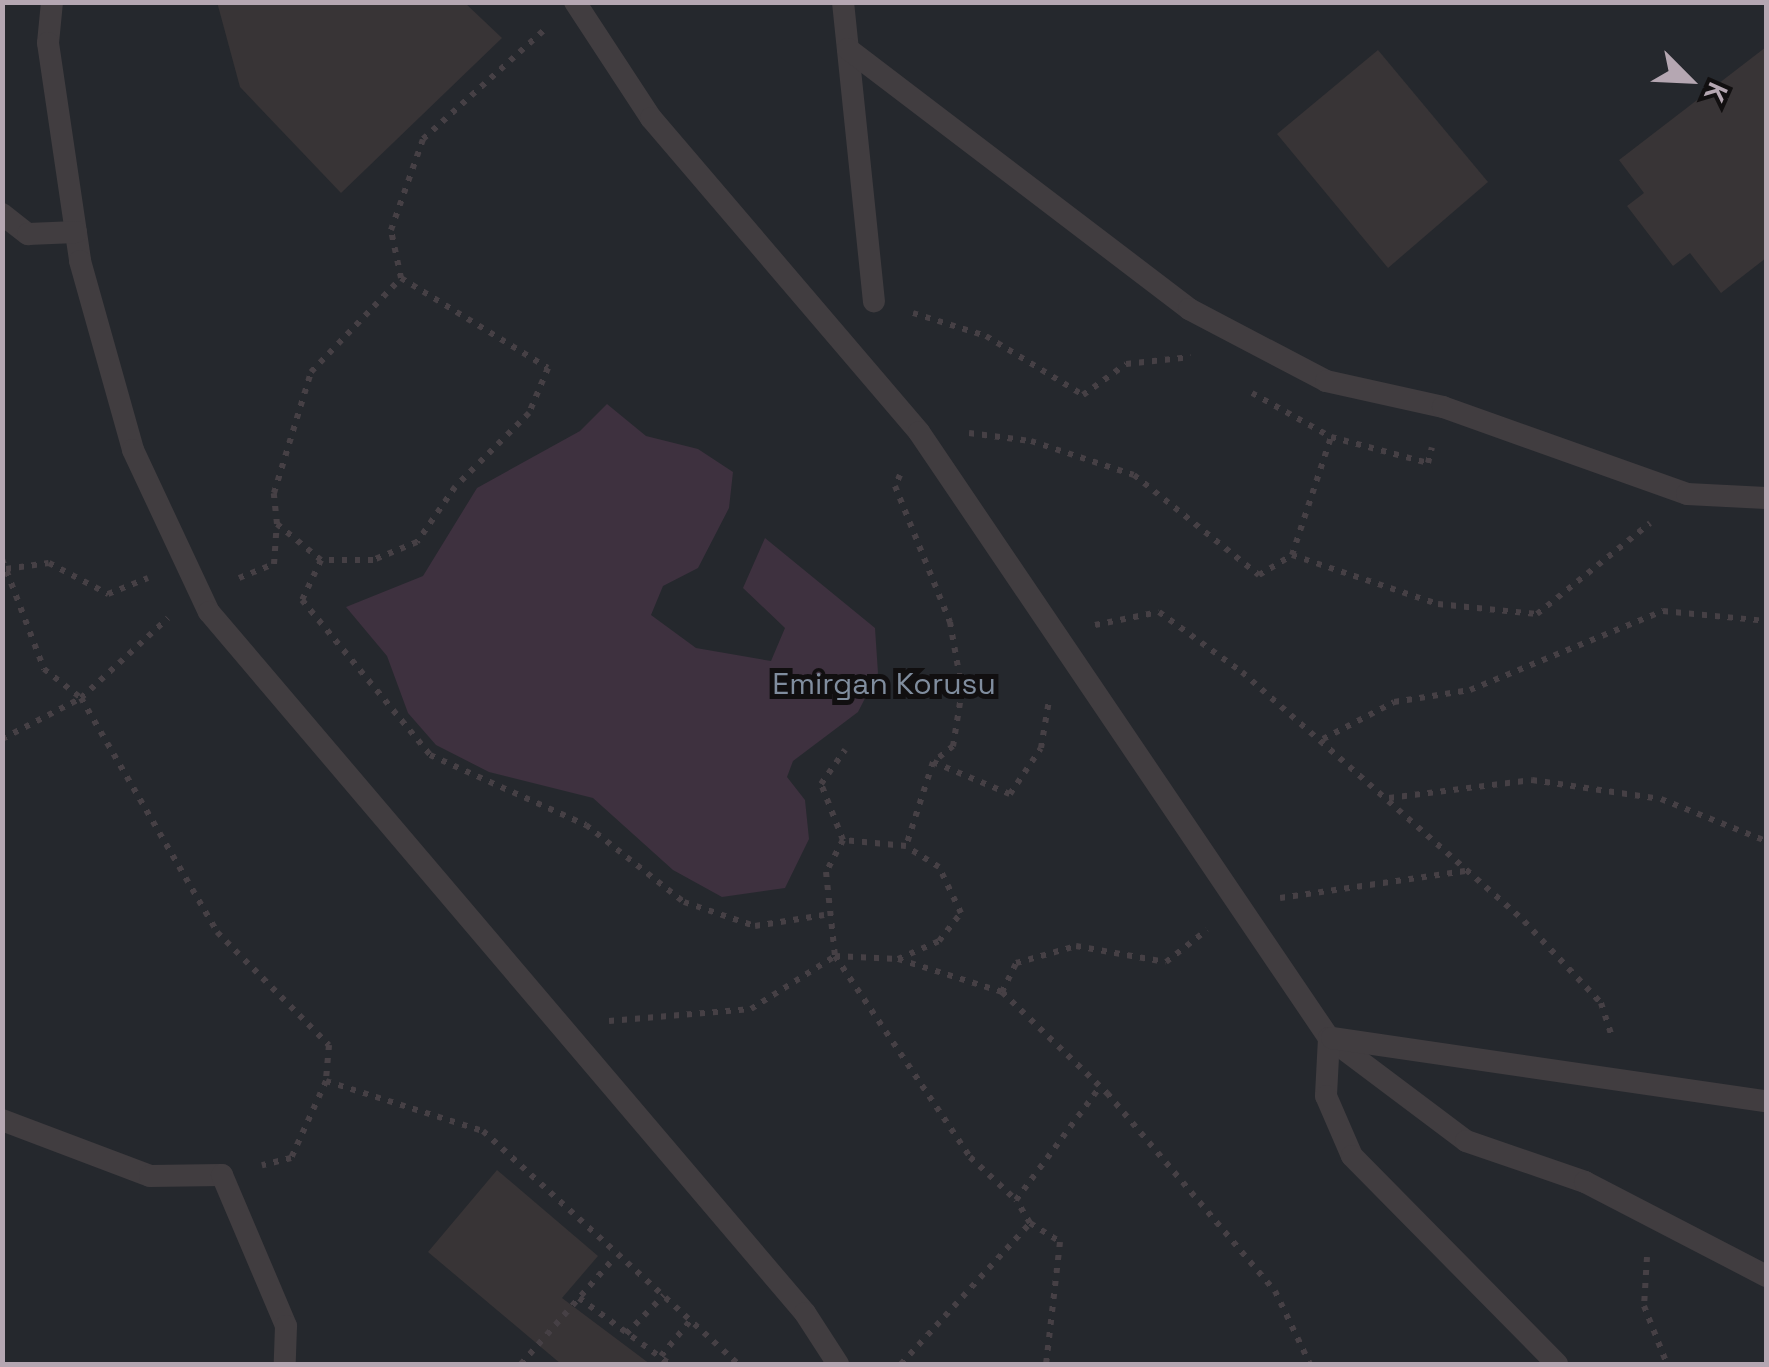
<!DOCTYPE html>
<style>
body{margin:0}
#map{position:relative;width:1769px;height:1367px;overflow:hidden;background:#161415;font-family:"Space Grotesk",sans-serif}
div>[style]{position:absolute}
.green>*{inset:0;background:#25282d}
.water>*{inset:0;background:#3e313f}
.building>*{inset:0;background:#383436}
.path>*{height:6px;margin-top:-3px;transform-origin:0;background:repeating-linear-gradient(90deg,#464045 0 5px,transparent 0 13px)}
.service>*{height:22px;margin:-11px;padding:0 11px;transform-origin:11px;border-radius:11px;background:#413d40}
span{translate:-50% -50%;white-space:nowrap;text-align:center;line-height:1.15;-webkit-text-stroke:10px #110f10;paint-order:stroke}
.park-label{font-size:30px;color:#808d9e}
.frame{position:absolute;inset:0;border:5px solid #b5a7b2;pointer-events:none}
.north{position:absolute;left:1639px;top:30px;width:100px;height:100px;-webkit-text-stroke:8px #110f10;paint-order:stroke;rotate:114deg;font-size:28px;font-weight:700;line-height:40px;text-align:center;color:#b5a7b2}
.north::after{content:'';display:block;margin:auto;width:35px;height:45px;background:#b5a7b2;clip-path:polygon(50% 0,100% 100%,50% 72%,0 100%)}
</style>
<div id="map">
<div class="green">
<i style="clip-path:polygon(3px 3px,1766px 3px,1766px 1364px,3px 1364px)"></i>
</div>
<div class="water">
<i style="clip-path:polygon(607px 404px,646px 436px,698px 449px,733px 472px,729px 508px,698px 568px,663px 586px,651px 615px,696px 648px,771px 661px,785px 628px,743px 588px,765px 538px,875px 628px,878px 673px,858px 712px,793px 761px,787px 777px,805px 800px,809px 839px,785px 888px,722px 897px,673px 870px,593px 798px,489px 772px,436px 745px,408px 713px,387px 656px,346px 607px,423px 576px,477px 488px,580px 431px)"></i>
</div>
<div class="building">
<i style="clip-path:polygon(217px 2px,464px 2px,502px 38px,341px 193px,240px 87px)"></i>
<i style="clip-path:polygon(1766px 47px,1766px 258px,1721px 293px,1690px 253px,1673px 266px,1627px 206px,1644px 193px,1619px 160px)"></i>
<i style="clip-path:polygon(1378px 50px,1488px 182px,1388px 268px,1277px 134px)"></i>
<i style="clip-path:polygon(497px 1170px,598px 1256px,562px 1298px,650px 1364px,561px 1364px,428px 1252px)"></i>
</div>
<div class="path">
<i style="left:401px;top:278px;width:172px;rotate:31.5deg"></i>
<i style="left:548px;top:368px;width:49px;rotate:112.9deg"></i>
<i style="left:529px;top:413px;width:105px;rotate:135deg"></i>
<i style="left:455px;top:487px;width:67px;rotate:124.6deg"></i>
<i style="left:417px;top:542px;width:48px;rotate:157.8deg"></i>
<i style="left:373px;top:560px;width:52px;rotate:180deg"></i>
<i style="left:321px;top:560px;width:44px;rotate:115.4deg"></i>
<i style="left:302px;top:600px;width:201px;rotate:50.4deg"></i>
<i style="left:430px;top:755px;width:171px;rotate:24.2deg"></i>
<i style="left:586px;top:825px;width:125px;rotate:38.2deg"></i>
<i style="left:684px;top:902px;width:75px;rotate:18.7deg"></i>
<i style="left:755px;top:926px;width:70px;rotate:-9.1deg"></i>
<i style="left:913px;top:313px;width:77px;rotate:17.5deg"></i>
<i style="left:986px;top:336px;width:114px;rotate:31.3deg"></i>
<i style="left:1083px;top:395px;width:53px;rotate:-35.8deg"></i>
<i style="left:1126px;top:364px;width:65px;rotate:-6.1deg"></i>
<i style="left:1252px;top:393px;width:90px;rotate:29.1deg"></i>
<i style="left:1331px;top:437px;width:100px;rotate:15deg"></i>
<i style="left:1428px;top:463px;width:16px;rotate:-76deg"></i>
<i style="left:969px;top:433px;width:63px;rotate:7.4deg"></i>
<i style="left:1031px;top:441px;width:108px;rotate:18.3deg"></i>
<i style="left:1134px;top:475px;width:160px;rotate:38.7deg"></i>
<i style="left:1259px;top:575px;width:39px;rotate:-31deg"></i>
<i style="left:1292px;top:555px;width:124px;rotate:-71.7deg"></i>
<i style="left:900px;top:475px;width:12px;rotate:114deg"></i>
<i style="left:895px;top:486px;width:147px;rotate:68deg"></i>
<i style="left:950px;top:622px;width:69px;rotate:80deg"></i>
<i style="left:962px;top:690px;width:57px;rotate:99.1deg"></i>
<i style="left:953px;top:746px;width:26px;rotate:141deg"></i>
<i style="left:933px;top:762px;width:88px;rotate:107.8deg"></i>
<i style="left:1292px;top:555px;width:154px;rotate:18.6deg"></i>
<i style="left:1438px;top:604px;width:100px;rotate:5.8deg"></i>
<i style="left:1537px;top:614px;width:145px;rotate:-38.8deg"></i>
<i style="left:2px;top:559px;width:118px;rotate:69.1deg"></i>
<i style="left:44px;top:669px;width:47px;rotate:38.1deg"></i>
<i style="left:81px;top:698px;width:271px;rotate:59.8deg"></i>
<i style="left:217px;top:932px;width:159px;rotate:45.3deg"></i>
<i style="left:329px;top:1045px;width:36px;rotate:95deg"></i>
<i style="left:326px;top:1081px;width:85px;rotate:114.4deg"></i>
<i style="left:291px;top:1158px;width:30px;rotate:166deg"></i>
<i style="left:321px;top:560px;width:57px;rotate:-140.7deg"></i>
<i style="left:277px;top:524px;width:31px;rotate:-96deg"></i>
<i style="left:274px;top:493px;width:127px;rotate:-73deg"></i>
<i style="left:311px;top:372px;width:130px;rotate:-46.2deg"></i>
<i style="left:401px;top:278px;width:49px;rotate:-101.8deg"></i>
<i style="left:391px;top:230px;width:96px;rotate:-70.6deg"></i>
<i style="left:423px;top:139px;width:163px;rotate:-42deg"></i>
<i style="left:6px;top:569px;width:43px;rotate:-7.9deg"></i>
<i style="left:49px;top:563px;width:67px;rotate:27.7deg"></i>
<i style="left:108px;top:594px;width:43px;rotate:-21.8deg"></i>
<i style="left:239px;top:578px;width:38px;rotate:-22deg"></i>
<i style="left:274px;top:564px;width:39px;rotate:-86deg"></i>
<i style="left:1095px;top:625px;width:65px;rotate:-11.5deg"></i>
<i style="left:1159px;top:612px;width:102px;rotate:35.9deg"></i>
<i style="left:1242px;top:672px;width:376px;rotate:41.4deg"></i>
<i style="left:1524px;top:921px;width:112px;rotate:46.8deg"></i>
<i style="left:1601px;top:1003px;width:36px;rotate:72deg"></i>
<i style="left:2px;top:739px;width:89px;rotate:-27.4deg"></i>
<i style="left:81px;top:698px;width:118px;rotate:-42.6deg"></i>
<i style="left:1323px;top:739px;width:80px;rotate:-27.5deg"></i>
<i style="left:1394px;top:702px;width:77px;rotate:-9deg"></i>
<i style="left:1470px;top:690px;width:209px;rotate:-22.3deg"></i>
<i style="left:1663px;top:611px;width:103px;rotate:5.5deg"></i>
<i style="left:933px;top:762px;width:83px;rotate:22.6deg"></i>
<i style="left:1010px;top:794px;width:55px;rotate:-56deg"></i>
<i style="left:1041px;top:748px;width:49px;rotate:-80.5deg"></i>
<i style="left:1389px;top:798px;width:144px;rotate:-7.2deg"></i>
<i style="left:1532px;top:780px;width:130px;rotate:8.4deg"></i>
<i style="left:1661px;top:799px;width:113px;rotate:21.8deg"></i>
<i style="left:843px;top:840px;width:60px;rotate:-111.4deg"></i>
<i style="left:821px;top:784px;width:42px;rotate:-54.8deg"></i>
<i style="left:1280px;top:898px;width:187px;rotate:-8.3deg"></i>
<i style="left:898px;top:959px;width:109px;rotate:17.6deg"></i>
<i style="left:1002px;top:992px;width:32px;rotate:-64deg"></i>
<i style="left:1016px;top:963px;width:62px;rotate:-15.8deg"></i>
<i style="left:1076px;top:946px;width:91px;rotate:10.1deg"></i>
<i style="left:1166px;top:962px;width:52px;rotate:-38deg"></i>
<i style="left:1002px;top:992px;width:146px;rotate:43.9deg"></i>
<i style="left:1107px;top:1093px;width:260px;rotate:49.7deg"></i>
<i style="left:1275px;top:1291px;width:81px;rotate:64.4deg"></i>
<i style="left:609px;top:1021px;width:143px;rotate:-4.8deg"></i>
<i style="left:751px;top:1009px;width:99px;rotate:-32.2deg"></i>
<i style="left:835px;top:956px;width:63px;rotate:2.7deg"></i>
<i style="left:898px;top:959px;width:45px;rotate:-23.7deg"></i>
<i style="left:939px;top:941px;width:36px;rotate:-52deg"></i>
<i style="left:961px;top:913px;width:51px;rotate:-115.6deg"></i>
<i style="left:939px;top:867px;width:39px;rotate:-148deg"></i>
<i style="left:906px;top:846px;width:63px;rotate:-174.6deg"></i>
<i style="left:843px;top:840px;width:36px;rotate:118deg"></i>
<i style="left:826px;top:872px;width:84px;rotate:83.9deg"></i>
<i style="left:835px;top:956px;width:242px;rotate:56.1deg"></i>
<i style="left:970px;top:1157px;width:63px;rotate:43.1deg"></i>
<i style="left:326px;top:1081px;width:165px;rotate:17.7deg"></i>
<i style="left:483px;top:1131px;width:345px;rotate:42.4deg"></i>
<i style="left:1030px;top:1223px;width:36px;rotate:32deg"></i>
<i style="left:1060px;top:1242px;width:123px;rotate:96.5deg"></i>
<i style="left:1647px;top:1257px;width:49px;rotate:93.5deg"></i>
<i style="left:1644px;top:1306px;width:62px;rotate:68.4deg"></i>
<i style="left:579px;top:1298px;width:112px;rotate:36deg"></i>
<i style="left:626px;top:1334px;width:54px;rotate:-45.7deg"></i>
<i style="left:661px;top:1356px;width:45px;rotate:-50.4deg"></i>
<i style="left:521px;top:1364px;width:141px;rotate:-48.7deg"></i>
<i style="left:901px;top:1364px;width:191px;rotate:-47.5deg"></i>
<i style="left:1030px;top:1223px;width:27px;rotate:-121deg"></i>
<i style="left:1016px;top:1200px;width:141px;rotate:-53.4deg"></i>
</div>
<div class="service">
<i style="left:52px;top:2px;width:41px;rotate:95.6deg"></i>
<i style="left:48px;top:43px;width:220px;rotate:81.6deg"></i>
<i style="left:80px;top:261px;width:196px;rotate:74.3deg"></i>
<i style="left:133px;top:450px;width:179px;rotate:64.9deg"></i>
<i style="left:209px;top:612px;width:920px;rotate:49.63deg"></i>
<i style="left:805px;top:1313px;width:61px;rotate:57.1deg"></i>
<i style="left:575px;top:2px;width:139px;rotate:56.8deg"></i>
<i style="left:651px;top:118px;width:413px;rotate:49.5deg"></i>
<i style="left:919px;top:432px;width:732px;rotate:55.92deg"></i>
<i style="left:1329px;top:1038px;width:171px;rotate:36.9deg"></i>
<i style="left:1466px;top:1141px;width:126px;rotate:19deg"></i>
<i style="left:1585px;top:1182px;width:204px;rotate:27.4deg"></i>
<i style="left:843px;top:2px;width:301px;rotate:84.1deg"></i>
<i style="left:848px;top:49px;width:429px;rotate:37.3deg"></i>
<i style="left:1189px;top:309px;width:155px;rotate:27.7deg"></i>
<i style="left:1326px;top:381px;width:120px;rotate:12.5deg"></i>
<i style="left:1443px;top:407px;width:259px;rotate:19.6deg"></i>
<i style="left:1687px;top:494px;width:79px;rotate:2.9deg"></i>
<i style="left:2px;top:214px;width:33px;rotate:38deg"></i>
<i style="left:28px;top:234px;width:48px;rotate:-2.4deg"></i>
<i style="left:1329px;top:1038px;width:58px;rotate:93deg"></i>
<i style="left:1326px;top:1096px;width:65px;rotate:66.6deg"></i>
<i style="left:1352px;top:1156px;width:292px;rotate:45.4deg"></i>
<i style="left:1332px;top:1038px;width:439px;rotate:8.3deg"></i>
<i style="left:2px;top:1120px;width:158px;rotate:20.7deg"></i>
<i style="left:150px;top:1176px;width:72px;rotate:-0.8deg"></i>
<i style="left:222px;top:1175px;width:164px;rotate:67deg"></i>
<i style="left:286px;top:1326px;width:38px;rotate:92deg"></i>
</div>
<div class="park-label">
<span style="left:884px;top:684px">Emirgan Korusu</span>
</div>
<div class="frame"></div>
<div class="north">K</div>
</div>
